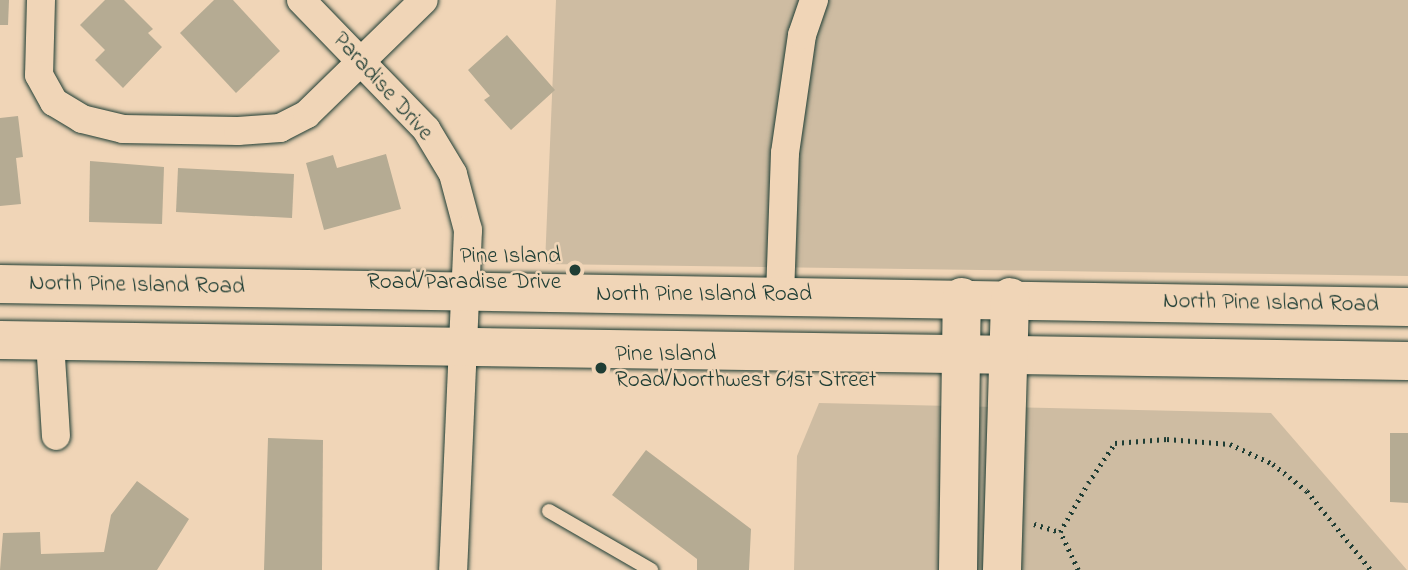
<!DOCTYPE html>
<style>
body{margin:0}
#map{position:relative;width:1408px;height:570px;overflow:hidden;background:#f0d5b7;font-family:"Indie Flower",sans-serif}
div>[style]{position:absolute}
.green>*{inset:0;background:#cebca2}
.building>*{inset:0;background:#b5ab93}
.path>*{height:4.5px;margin-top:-2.25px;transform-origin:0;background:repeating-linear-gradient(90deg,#1f3d34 0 2px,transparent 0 7px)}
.roads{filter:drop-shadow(0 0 2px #1f3d34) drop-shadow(0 0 2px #1f3d34)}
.lane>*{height:14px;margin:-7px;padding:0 7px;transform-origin:7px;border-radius:7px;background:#f0d5b7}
.street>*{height:28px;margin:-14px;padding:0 14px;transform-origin:14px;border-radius:14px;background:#f0d5b7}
.secondary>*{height:38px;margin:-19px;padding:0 19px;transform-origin:19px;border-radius:19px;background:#f0d5b7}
.dots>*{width:19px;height:19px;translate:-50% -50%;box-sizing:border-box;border:4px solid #f0d5b7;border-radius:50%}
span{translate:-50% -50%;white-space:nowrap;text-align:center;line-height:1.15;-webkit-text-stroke:5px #f0d5b7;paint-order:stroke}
.street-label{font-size:23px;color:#1f3d34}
.poi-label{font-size:23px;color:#1f3d34}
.right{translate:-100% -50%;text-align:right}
.left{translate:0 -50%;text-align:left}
</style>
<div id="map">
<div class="green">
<i style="clip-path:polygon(556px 0,1408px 0,1408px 276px,545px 264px)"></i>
<i style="clip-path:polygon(819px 403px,1271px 413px,1407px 570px,794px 570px,797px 456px)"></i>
</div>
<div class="building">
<i style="clip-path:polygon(0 0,9px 0,8px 25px,0 25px)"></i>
<i style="clip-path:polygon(105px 0,124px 0,153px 29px,148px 33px,162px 47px,123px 88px,95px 60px,105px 50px,80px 25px)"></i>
<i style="clip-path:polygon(214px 0,233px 0,280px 51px,236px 93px,180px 33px)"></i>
<i style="clip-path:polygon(507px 35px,555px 90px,511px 130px,484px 100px,490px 96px,468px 70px)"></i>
<i style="clip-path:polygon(18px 116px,23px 157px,16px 158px,21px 204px,0 206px,0 118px)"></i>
<i style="clip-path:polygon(386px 154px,401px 209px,324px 230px,306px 163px,333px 155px,337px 168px)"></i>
<i style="clip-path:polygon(90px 161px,164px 167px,162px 224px,89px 222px)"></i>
<i style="clip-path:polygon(178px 168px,294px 174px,292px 218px,176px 212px)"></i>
<i style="clip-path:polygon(1390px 433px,1408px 433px,1408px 503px,1390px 502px)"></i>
<i style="clip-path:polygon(268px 438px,323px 440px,322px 570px,264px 570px)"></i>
<i style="clip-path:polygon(646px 450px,751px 529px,749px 570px,697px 570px,697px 559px,612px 495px)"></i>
<i style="clip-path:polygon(137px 481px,189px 519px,157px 570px,0 570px,3px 533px,40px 532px,41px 554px,104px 552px,111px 515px)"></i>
</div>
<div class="path">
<i style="left:1034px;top:524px;width:27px;rotate:17deg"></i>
<i style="left:1078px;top:570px;width:42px;rotate:-115.3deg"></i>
<i style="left:1060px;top:532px;width:56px;rotate:-60.3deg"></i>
<i style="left:1088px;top:483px;width:48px;rotate:-56deg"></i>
<i style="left:1115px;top:443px;width:52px;rotate:-4.4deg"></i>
<i style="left:1167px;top:439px;width:63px;rotate:4.5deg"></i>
<i style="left:1230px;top:444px;width:47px;rotate:24.9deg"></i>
<i style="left:1273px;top:464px;width:43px;rotate:38.5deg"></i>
<i style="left:1307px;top:491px;width:102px;rotate:51deg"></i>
</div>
<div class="roads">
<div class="lane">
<i style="left:549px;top:511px;width:118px;rotate:30deg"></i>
</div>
<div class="street">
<i style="left:41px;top:0;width:75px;rotate:91.5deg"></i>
<i style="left:39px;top:75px;width:31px;rotate:61deg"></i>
<i style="left:54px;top:102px;width:33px;rotate:31deg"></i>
<i style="left:82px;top:119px;width:42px;rotate:13.7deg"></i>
<i style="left:123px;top:129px;width:115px;rotate:1deg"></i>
<i style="left:238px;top:131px;width:42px;rotate:-4.1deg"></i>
<i style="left:280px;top:128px;width:30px;rotate:-27deg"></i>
<i style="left:307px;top:114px;width:163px;rotate:-44.3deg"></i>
<i style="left:301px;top:0;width:180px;rotate:45.9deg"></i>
<i style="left:426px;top:129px;width:52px;rotate:59deg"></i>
<i style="left:453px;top:174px;width:58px;rotate:75deg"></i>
<i style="left:468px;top:230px;width:340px;rotate:92.5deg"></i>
<i style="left:780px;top:296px;width:143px;rotate:-88deg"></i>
<i style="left:785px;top:153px;width:119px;rotate:-81.8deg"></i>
<i style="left:802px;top:35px;width:37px;rotate:-71deg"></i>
<i style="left:50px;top:341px;width:95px;rotate:86.4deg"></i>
</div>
<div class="secondary">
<i style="left:0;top:284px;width:1408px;rotate:0.94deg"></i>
<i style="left:0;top:340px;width:1408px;rotate:0.85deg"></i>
<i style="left:958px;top:570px;width:273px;rotate:-89.2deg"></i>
<i style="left:1002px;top:570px;width:273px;rotate:-88.3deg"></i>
</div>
</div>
<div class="dots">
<i style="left:575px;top:270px;background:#1f3d34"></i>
<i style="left:601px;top:368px;background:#1f3d34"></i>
</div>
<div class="street-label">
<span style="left:382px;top:87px;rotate:48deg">Paradise Drive</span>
<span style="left:137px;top:286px;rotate:1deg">North Pine Island Road</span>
<span style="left:704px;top:295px">North Pine Island Road</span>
<span style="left:1271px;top:304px;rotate:1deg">North Pine Island Road</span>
</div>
<div class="poi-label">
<span class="right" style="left:561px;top:270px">Pine Island<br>Road/Paradise Drive</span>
<span class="left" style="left:615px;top:368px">Pine Island<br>Road/Northwest 61st Street</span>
</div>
</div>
